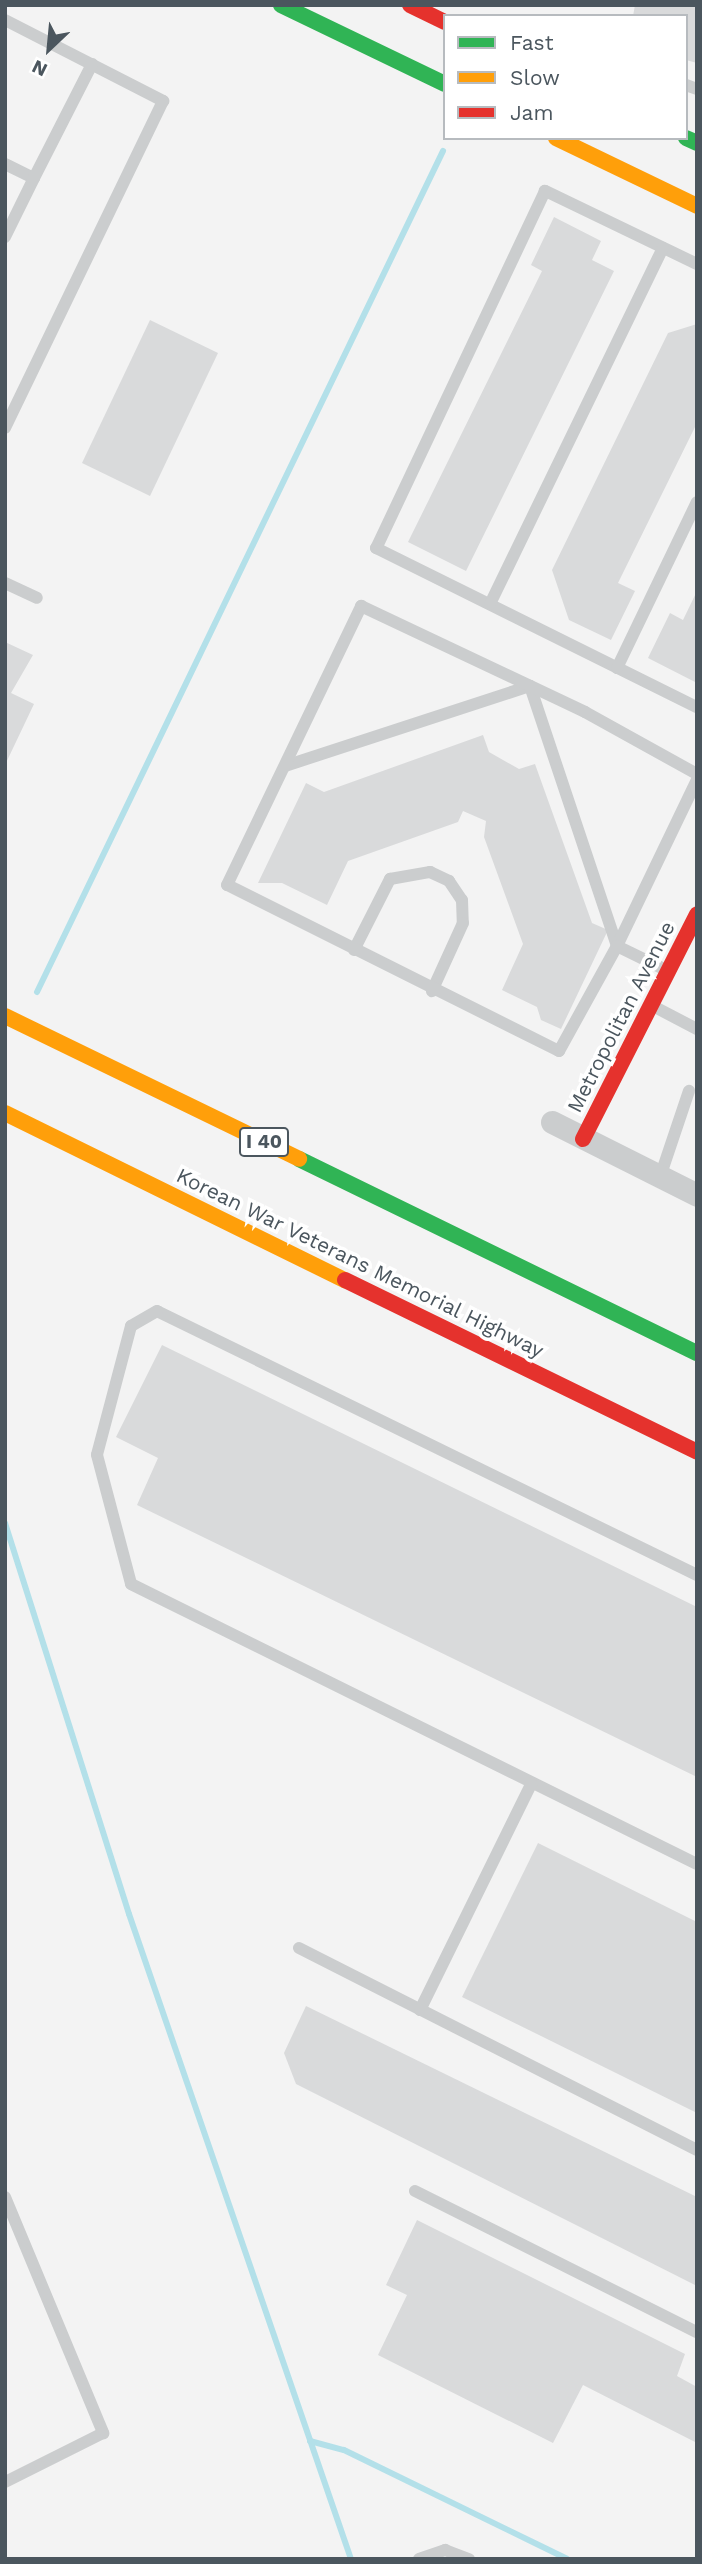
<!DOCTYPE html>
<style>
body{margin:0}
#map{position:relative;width:702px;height:2564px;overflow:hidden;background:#f3f3f3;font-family:"Work Sans",sans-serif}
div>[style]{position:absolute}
.stream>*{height:6px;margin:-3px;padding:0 3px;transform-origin:3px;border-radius:3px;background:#b3e0e9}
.building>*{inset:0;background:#d9dadb}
.lane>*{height:12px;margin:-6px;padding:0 6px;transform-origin:6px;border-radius:6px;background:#cbcdce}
.street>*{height:23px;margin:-11.5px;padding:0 11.5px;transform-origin:11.5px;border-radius:11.5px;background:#cbcdce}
.fast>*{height:16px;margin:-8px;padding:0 8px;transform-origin:8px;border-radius:8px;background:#30b455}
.slow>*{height:16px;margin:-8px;padding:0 8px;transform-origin:8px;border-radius:8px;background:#ff9f0a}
.jam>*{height:16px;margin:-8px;padding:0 8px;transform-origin:8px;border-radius:8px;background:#e5322d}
span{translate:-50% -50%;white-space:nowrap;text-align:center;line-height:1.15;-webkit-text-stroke:7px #fff;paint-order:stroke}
.shield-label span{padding:2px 5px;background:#fff;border:2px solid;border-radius:5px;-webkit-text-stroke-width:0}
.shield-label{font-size:19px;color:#4b565e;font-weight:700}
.street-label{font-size:21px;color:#4b565e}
.frame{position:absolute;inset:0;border:7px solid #4b565e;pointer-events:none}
.legend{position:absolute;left:443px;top:14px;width:245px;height:126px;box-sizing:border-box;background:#fff;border:2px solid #b7bbbf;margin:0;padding:9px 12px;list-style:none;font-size:21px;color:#4b565e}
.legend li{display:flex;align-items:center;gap:14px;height:35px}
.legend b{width:35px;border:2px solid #b7bbbf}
.north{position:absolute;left:14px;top:14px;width:70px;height:70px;-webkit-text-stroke:5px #fff;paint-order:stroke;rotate:206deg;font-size:19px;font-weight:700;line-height:28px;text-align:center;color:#4b565e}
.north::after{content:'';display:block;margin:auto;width:24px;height:32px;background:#4b565e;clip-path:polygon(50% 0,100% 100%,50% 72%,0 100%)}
</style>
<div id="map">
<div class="stream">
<i style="left:37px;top:992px;width:934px;rotate:-64.23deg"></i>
<i style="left:5px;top:1523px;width:410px;rotate:72.4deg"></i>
<i style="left:129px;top:1914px;width:682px;rotate:71.01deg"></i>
<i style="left:310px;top:2441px;width:35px;rotate:15deg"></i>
<i style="left:344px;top:2450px;width:248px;rotate:26deg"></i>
</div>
<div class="building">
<i style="clip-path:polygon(635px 5px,697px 5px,697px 63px,686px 60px,686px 16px,633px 16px)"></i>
<i style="clip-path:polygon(554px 217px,601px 241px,592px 260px,614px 271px,466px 571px,408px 542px,542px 271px,531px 265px)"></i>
<i style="clip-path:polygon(150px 320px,218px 353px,150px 496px,82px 463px)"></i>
<i style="clip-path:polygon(697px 324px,697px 423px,618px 583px,635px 591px,611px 640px,569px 620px,552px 570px,668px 333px)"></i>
<i style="clip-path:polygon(697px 591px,697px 683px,648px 658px,670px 613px,683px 620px)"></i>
<i style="clip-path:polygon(5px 642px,33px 655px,11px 693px,34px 704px,5px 765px)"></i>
<i style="clip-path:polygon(483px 735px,489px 752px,519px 769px,535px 764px,592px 923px,608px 930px,561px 1029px,541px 1020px,537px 1007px,502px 990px,523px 944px,484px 837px,486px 821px,463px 811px,458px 822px,348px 861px,327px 905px,282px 883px,258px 883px,306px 783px,324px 792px)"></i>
<i style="clip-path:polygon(162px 1345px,697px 1607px,697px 1777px,137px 1505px,158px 1458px,116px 1437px)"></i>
<i style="clip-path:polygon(538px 1843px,697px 1922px,697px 2113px,462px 1997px)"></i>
<i style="clip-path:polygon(306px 2006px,697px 2197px,697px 2286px,296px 2084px,284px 2053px)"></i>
<i style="clip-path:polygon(417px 2220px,685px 2354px,677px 2376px,697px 2387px,697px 2443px,583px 2385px,553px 2443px,378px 2355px,407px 2295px,386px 2285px)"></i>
</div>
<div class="lane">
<i style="left:5px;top:20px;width:178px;rotate:27.1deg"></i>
<i style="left:163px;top:101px;width:363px;rotate:115.8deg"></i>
<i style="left:686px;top:85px;width:12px;rotate:20deg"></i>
<i style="left:5px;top:164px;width:32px;rotate:26deg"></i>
<i style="left:34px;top:178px;width:66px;rotate:116.2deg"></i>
<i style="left:34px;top:178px;width:128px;rotate:-63deg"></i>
<i style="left:697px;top:264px;width:169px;rotate:-154.3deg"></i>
<i style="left:545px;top:191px;width:395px;rotate:115.3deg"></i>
<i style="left:376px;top:548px;width:358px;rotate:26.4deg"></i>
<i style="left:5px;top:583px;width:35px;rotate:25deg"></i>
<i style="left:490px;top:604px;width:396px;rotate:-64.1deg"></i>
<i style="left:617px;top:668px;width:184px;rotate:-64.3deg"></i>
<i style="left:285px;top:766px;width:258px;rotate:-18.1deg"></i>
<i style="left:530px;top:686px;width:274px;rotate:71.5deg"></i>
<i style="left:617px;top:946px;width:184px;rotate:-64.3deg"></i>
<i style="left:354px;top:950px;width:80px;rotate:-63.1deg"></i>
<i style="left:390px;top:879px;width:41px;rotate:-9.9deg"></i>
<i style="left:430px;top:872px;width:21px;rotate:25deg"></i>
<i style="left:449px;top:881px;width:23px;rotate:56deg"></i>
<i style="left:462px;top:900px;width:23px;rotate:88deg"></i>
<i style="left:463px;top:923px;width:75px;rotate:114.5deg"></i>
<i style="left:666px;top:970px;width:55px;rotate:-153.9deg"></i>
<i style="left:617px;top:946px;width:120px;rotate:118.9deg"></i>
<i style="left:559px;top:1051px;width:371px;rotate:-153.4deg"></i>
<i style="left:227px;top:885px;width:310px;rotate:-64.3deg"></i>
<i style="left:361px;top:606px;width:248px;rotate:25.3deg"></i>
<i style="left:585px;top:712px;width:128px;rotate:29deg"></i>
<i style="left:651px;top:1005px;width:52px;rotate:27.6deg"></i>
<i style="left:660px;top:1177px;width:91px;rotate:-71.4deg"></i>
<i style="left:697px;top:1575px;width:601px;rotate:-153.95deg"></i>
<i style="left:157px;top:1311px;width:30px;rotate:150deg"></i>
<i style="left:131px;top:1326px;width:133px;rotate:104.8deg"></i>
<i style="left:97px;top:1455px;width:133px;rotate:75.2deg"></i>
<i style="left:131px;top:1584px;width:631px;rotate:26.32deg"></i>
<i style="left:299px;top:1948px;width:446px;rotate:26.9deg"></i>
<i style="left:420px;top:2010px;width:252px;rotate:-63.8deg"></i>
<i style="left:415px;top:2191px;width:315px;rotate:26.6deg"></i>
<i style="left:5px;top:2197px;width:256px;rotate:67.4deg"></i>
<i style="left:103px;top:2433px;width:110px;rotate:153.4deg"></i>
<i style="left:419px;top:2559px;width:28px;rotate:-19deg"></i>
<i style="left:445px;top:2550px;width:26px;rotate:21deg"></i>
</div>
<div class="street">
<i style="left:552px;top:1122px;width:162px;rotate:26.7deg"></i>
</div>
<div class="fast">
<i style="left:281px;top:5px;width:182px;rotate:25.7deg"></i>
<i style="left:686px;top:138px;width:12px;rotate:24deg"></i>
<i style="left:299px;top:1159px;width:443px;rotate:26deg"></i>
</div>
<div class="slow">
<i style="left:556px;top:138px;width:157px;rotate:25.7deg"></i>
<i style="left:5px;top:1016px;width:327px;rotate:25.9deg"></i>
<i style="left:5px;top:1113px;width:379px;rotate:26.2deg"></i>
</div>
<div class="jam">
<i style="left:410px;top:5px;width:39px;rotate:26deg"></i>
<i style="left:583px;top:1139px;width:252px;rotate:-63.1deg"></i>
<i style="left:345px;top:1280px;width:392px;rotate:26deg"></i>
</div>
<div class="shield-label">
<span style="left:264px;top:1142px">I 40</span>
</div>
<div class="street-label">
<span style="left:621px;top:1017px;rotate:-63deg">Metropolitan Avenue</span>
<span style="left:360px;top:1263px;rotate:26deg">Korean War Veterans Memorial Highway</span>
</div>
<div class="frame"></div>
<ul class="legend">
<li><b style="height:9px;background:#30b455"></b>Fast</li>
<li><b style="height:9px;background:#ff9f0a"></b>Slow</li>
<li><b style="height:9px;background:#e5322d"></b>Jam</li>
</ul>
<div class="north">N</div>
</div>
